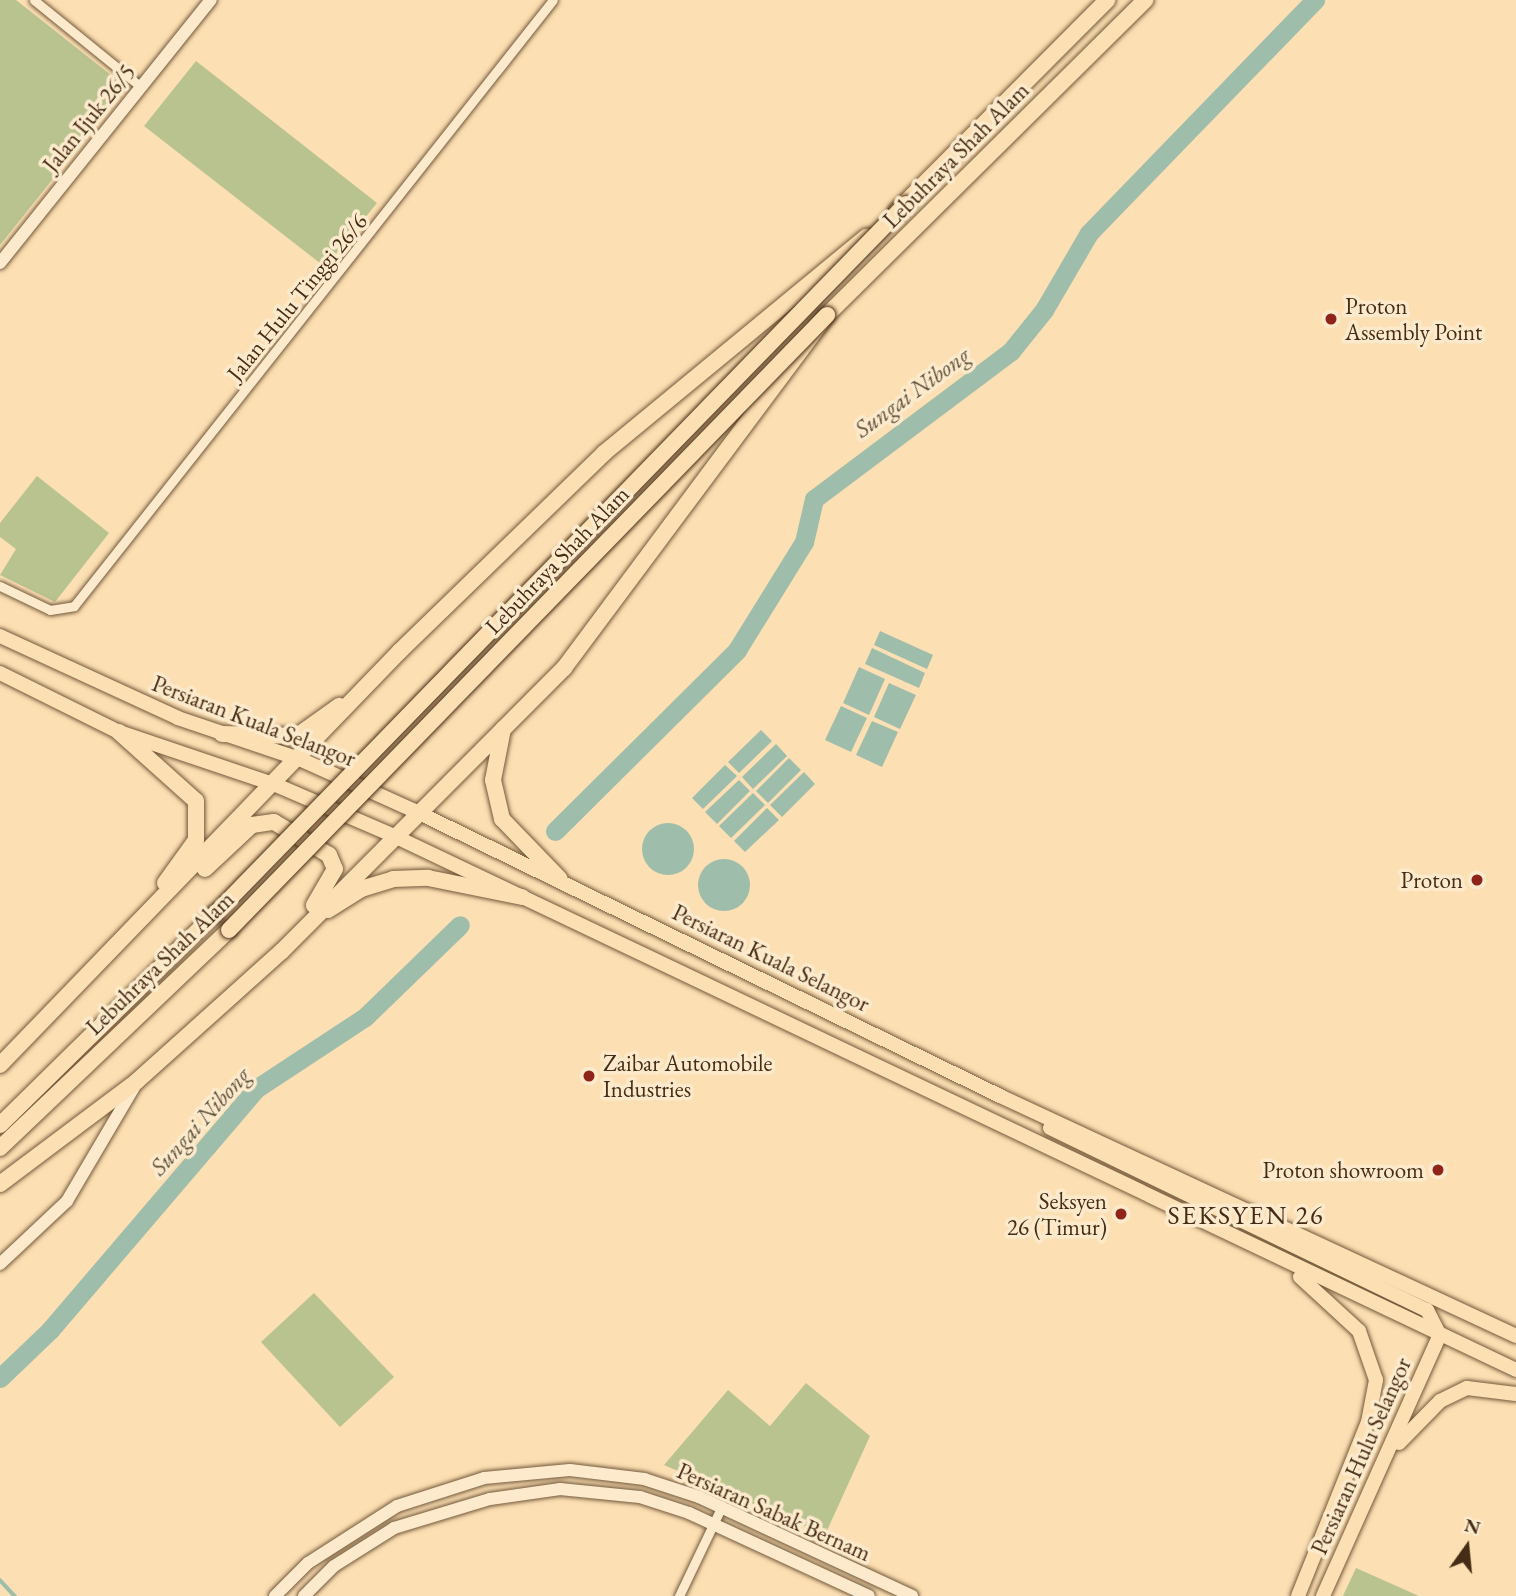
<!DOCTYPE html>
<style>
body{margin:0}
#map{position:relative;width:1516px;height:1596px;overflow:hidden;background:#fcdfb2;font-family:"EB Garamond",serif}
div>[style]{position:absolute}
.green>*{inset:0;background:#b9c390}
.water>*{inset:0;background:#9fbdab}
.round{border-radius:50%}
.stream>*{height:3.5px;margin:-1.75px;padding:0 1.75px;transform-origin:1.75px;border-radius:1.75px;background:#9fbdab}
.river>*{height:19px;margin:-9.5px;padding:0 9.5px;transform-origin:9.5px;border-radius:9.5px;background:#9fbdab}
.roads{filter:drop-shadow(0 0 2px #73593c) drop-shadow(0 0 2px #73593c)}
.street>*{height:9px;margin:-4.5px;padding:0 4.5px;transform-origin:4.5px;border-radius:4.5px;background:#fdeacd}
.secondary>*{height:12px;margin:-6px;padding:0 6px;transform-origin:6px;border-radius:6px;background:#fdeacd}
.primary>*{height:14px;margin:-7px;padding:0 7px;transform-origin:7px;border-radius:7px;background:#fcdfb2}
.highway>*{height:16px;margin:-8px;padding:0 8px;transform-origin:8px;border-radius:8px;background:#fcdfb2}
.bridges{filter:drop-shadow(0 0 2px #452c14) drop-shadow(0 0 2px #452c14)}
.highway-bridge>*{height:16px;margin:-8px;padding:0 8px;transform-origin:8px;border-radius:8px;background:#fcdfb2}
.dots>*{width:19px;height:19px;translate:-50% -50%;box-sizing:border-box;border:4px solid #fdeacd;border-radius:50%}
span{translate:-50% -50%;white-space:nowrap;text-align:center;line-height:1.15;-webkit-text-stroke:7px #fdeacd;paint-order:stroke}
.street-label{font-size:23px;color:#452c14}
.poi-label{font-size:23px;color:#452c14}
.left{translate:0 -50%;text-align:left}
.right{translate:-100% -50%;text-align:right}
.water-label{font-size:24px;color:#5c503a;font-style:italic}
.quarter-label{font-size:26px;color:#452c14;letter-spacing:2px}
.north{position:absolute;left:1432px;top:1512px;width:70px;height:70px;-webkit-text-stroke:5px #fdeacd;paint-order:stroke;rotate:15deg;font-size:19px;font-weight:700;line-height:28px;text-align:center;color:#452c14}
.north::after{content:'';display:block;margin:auto;width:24px;height:32px;background:#452c14;clip-path:polygon(50% 0,100% 100%,50% 72%,0 100%)}
</style>
<div id="map">
<div class="green">
<i style="clip-path:polygon(0 0,16px 0,126px 87px,0 245px)"></i>
<i style="clip-path:polygon(196px 61px,377px 203px,325px 267px,144px 126px)"></i>
<i style="clip-path:polygon(37px 476px,109px 533px,55px 602px,0 575px,16px 549px,0 537px,0 523px)"></i>
<i style="clip-path:polygon(314px 1293px,394px 1377px,340px 1427px,261px 1342px)"></i>
<i style="clip-path:polygon(806px 1383px,870px 1436px,825px 1535px,664px 1465px,728px 1390px,770px 1426px)"></i>
<i style="clip-path:polygon(1356px 1568px,1419px 1596px,1343px 1596px)"></i>
</div>
<div class="water">
<i style="clip-path:polygon(880px 631px,933px 655px,927px 669px,874px 645px)"></i>
<i style="clip-path:polygon(872px 648px,925px 673px,919px 688px,865px 664px)"></i>
<i style="clip-path:polygon(859px 667px,885px 679px,869px 715px,843px 703px)"></i>
<i style="clip-path:polygon(889px 683px,916px 695px,900px 729px,874px 717px)"></i>
<i style="clip-path:polygon(841px 706px,867px 718px,851px 752px,825px 740px)"></i>
<i style="clip-path:polygon(872px 721px,898px 732px,882px 767px,856px 755px)"></i>
<i style="clip-path:polygon(761px 730px,772px 741px,739px 773px,728px 762px)"></i>
<i style="clip-path:polygon(776px 744px,787px 756px,753px 789px,742px 777px)"></i>
<i style="clip-path:polygon(789px 758px,801px 770px,768px 803px,756px 791px)"></i>
<i style="clip-path:polygon(725px 765px,737px 776px,703px 809px,692px 798px)"></i>
<i style="clip-path:polygon(804px 772px,815px 784px,782px 817px,770px 805px)"></i>
<i style="clip-path:polygon(739px 780px,750px 791px,717px 824px,705px 812px)"></i>
<i style="clip-path:polygon(753px 793px,765px 805px,731px 838px,719px 826px)"></i>
<i style="clip-path:polygon(767px 808px,779px 820px,745px 852px,734px 841px)"></i>
<i class="round" style="left:642px;top:823px;width:52px;height:52px"></i>
<i class="round" style="left:698px;top:859px;width:52px;height:52px"></i>
</div>
<div class="stream">
<i style="left:0;top:1580px;width:22px;rotate:47deg"></i>
</div>
<div class="river">
<i style="left:555px;top:831px;width:257px;rotate:-44.8deg"></i>
<i style="left:737px;top:650px;width:127px;rotate:-58.2deg"></i>
<i style="left:804px;top:542px;width:44px;rotate:-76.9deg"></i>
<i style="left:814px;top:499px;width:246px;rotate:-36.9deg"></i>
<i style="left:1011px;top:351px;width:53px;rotate:-51.2deg"></i>
<i style="left:1044px;top:310px;width:89px;rotate:-59.7deg"></i>
<i style="left:1089px;top:233px;width:325px;rotate:-45.9deg"></i>
<i style="left:0;top:1378px;width:69px;rotate:-43.8deg"></i>
<i style="left:50px;top:1330px;width:318px;rotate:-49.5deg"></i>
<i style="left:257px;top:1088px;width:129px;rotate:-33.3deg"></i>
<i style="left:365px;top:1017px;width:132px;rotate:-44.1deg"></i>
</div>
<div class="roads">
<div class="street">
<i style="left:34px;top:0;width:138px;rotate:39.1deg"></i>
<i style="left:0;top:586px;width:55px;rotate:25.6deg"></i>
<i style="left:50px;top:610px;width:24px;rotate:-9deg"></i>
<i style="left:74px;top:606px;width:772px;rotate:-51.68deg"></i>
<i style="left:679px;top:1596px;width:98px;rotate:-64.5deg"></i>
</div>
<div class="secondary">
<i style="left:0;top:263px;width:337px;rotate:-51.3deg"></i>
<i style="left:0;top:1264px;width:92px;rotate:-43.2deg"></i>
<i style="left:67px;top:1201px;width:138px;rotate:-59.5deg"></i>
<i style="left:275px;top:1596px;width:47px;rotate:-45deg"></i>
<i style="left:308px;top:1563px;width:106px;rotate:-32.6deg"></i>
<i style="left:397px;top:1506px;width:91px;rotate:-17.8deg"></i>
<i style="left:484px;top:1478px;width:86px;rotate:-5.3deg"></i>
<i style="left:570px;top:1470px;width:75px;rotate:6.9deg"></i>
<i style="left:644px;top:1479px;width:58px;rotate:18.1deg"></i>
<i style="left:699px;top:1497px;width:235px;rotate:24.9deg"></i>
<i style="left:304px;top:1596px;width:42px;rotate:-45deg"></i>
<i style="left:334px;top:1566px;width:71px;rotate:-32.3deg"></i>
<i style="left:394px;top:1528px;width:100px;rotate:-16.8deg"></i>
<i style="left:490px;top:1499px;width:71px;rotate:-8.1deg"></i>
<i style="left:560px;top:1489px;width:80px;rotate:5.7deg"></i>
<i style="left:640px;top:1497px;width:52px;rotate:18.1deg"></i>
<i style="left:689px;top:1513px;width:198px;rotate:24.8deg"></i>
</div>
<div class="primary">
<i style="left:0;top:636px;width:196px;rotate:24.7deg"></i>
<i style="left:178px;top:718px;width:131px;rotate:18.7deg"></i>
<i style="left:302px;top:760px;width:124px;rotate:24.3deg"></i>
<i style="left:415px;top:811px;width:651px;rotate:25.97deg"></i>
<i style="left:1000px;top:1096px;width:569px;rotate:24.94deg"></i>
<i style="left:0;top:673px;width:133px;rotate:26.4deg"></i>
<i style="left:119px;top:732px;width:166px;rotate:18.7deg"></i>
<i style="left:276px;top:785px;width:126px;rotate:23.3deg"></i>
<i style="left:392px;top:835px;width:1245px;rotate:25.45deg"></i>
<i style="left:1050px;top:1128px;width:419px;rotate:25.8deg"></i>
<i style="left:1427px;top:1310px;width:28px;rotate:63deg"></i>
<i style="left:1399px;top:1443px;width:59px;rotate:-45.7deg"></i>
<i style="left:1440px;top:1401px;width:30px;rotate:-26deg"></i>
<i style="left:1467px;top:1388px;width:49px;rotate:7deg"></i>
<i style="left:1298px;top:1596px;width:188px;rotate:-68.1deg"></i>
<i style="left:1368px;top:1422px;width:43px;rotate:-79.2deg"></i>
<i style="left:1376px;top:1380px;width:52px;rotate:-109.1deg"></i>
<i style="left:1359px;top:1331px;width:80px;rotate:-137.5deg"></i>
<i style="left:1323px;top:1596px;width:286px;rotate:-65.9deg"></i>
</div>
<div class="highway">
<i style="left:897px;top:211px;width:298px;rotate:-45.1deg"></i>
<i style="left:503px;top:729px;width:52px;rotate:101.1deg"></i>
<i style="left:493px;top:780px;width:40px;rotate:77deg"></i>
<i style="left:502px;top:819px;width:83px;rotate:46deg"></i>
<i style="left:119px;top:732px;width:103px;rotate:41.9deg"></i>
<i style="left:196px;top:801px;width:39px;rotate:90deg"></i>
<i style="left:196px;top:840px;width:53px;rotate:125.8deg"></i>
<i style="left:222px;top:734px;width:75px;rotate:1.5deg"></i>
<i style="left:297px;top:736px;width:52px;rotate:-35.5deg"></i>
<i style="left:205px;top:869px;width:64px;rotate:-43.1deg"></i>
<i style="left:252px;top:825px;width:22px;rotate:-8deg"></i>
<i style="left:274px;top:822px;width:64px;rotate:31deg"></i>
<i style="left:329px;top:855px;width:15px;rotate:67deg"></i>
<i style="left:335px;top:869px;width:42px;rotate:120.3deg"></i>
<i style="left:328px;top:910px;width:39px;rotate:-32deg"></i>
<i style="left:361px;top:889px;width:34px;rotate:-17deg"></i>
<i style="left:393px;top:879px;width:35px;rotate:-2deg"></i>
<i style="left:428px;top:878px;width:96px;rotate:11.4deg"></i>
<i style="left:0;top:1065px;width:576px;rotate:-45.99deg"></i>
<i style="left:400px;top:651px;width:284px;rotate:-44.1deg"></i>
<i style="left:604px;top:453px;width:340px;rotate:-39.5deg"></i>
<i style="left:0;top:1125px;width:300px;rotate:-44.5deg"></i>
<i style="left:0;top:1148px;width:316px;rotate:-43.6deg"></i>
<i style="left:0;top:1184px;width:171px;rotate:-36.9deg"></i>
<i style="left:137px;top:1081px;width:195px;rotate:-41.9deg"></i>
<i style="left:282px;top:951px;width:400px;rotate:-45.1deg"></i>
<i style="left:564px;top:668px;width:440px;rotate:-53.3deg"></i>
<i style="left:827px;top:315px;width:448px;rotate:-44.7deg"></i>
</div>
</div>
<div class="bridges">
<div class="highway-bridge">
<i style="left:214px;top:915px;width:992px;rotate:-45.78deg"></i>
<i style="left:229px;top:930px;width:858px;rotate:-45.8deg"></i>
</div>
</div>
<div class="dots">
<i style="left:1331px;top:319px;background:#8f2418"></i>
<i style="left:1477px;top:880px;background:#8f2418"></i>
<i style="left:589px;top:1076px;background:#8f2418"></i>
<i style="left:1438px;top:1170px;background:#8f2418"></i>
<i style="left:1121px;top:1214px;background:#8f2418"></i>
</div>
<div class="street-label">
<span style="left:89px;top:118px;rotate:-51deg">Jalan Ijuk 26/5</span>
<span style="left:956px;top:155px;rotate:-45deg">Lebuhraya Shah Alam</span>
<span style="left:297px;top:297px;rotate:-51deg">Jalan Hulu Tinggi 26/6</span>
<span style="left:557px;top:560px;rotate:-46deg">Lebuhraya Shah Alam</span>
<span style="left:254px;top:721px;rotate:21deg">Persiaran Kuala Selangor</span>
<span style="left:771px;top:958px;rotate:26deg">Persiaran Kuala Selangor</span>
<span style="left:160px;top:963px;rotate:-44deg">Lebuhraya Shah Alam</span>
<span style="left:1361px;top:1456px;rotate:-66deg">Persiaran Hulu Selangor</span>
<span style="left:774px;top:1512px;rotate:24deg">Persiaran Sabak Bernam</span>
</div>
<div class="poi-label">
<span class="left" style="left:1345px;top:319px">Proton<br>Assembly Point</span>
<span class="right" style="left:1463px;top:880px">Proton</span>
<span class="left" style="left:603px;top:1076px">Zaibar Automobile<br>Industries</span>
<span class="right" style="left:1424px;top:1170px">Proton showroom</span>
<span class="right" style="left:1107px;top:1214px">Seksyen<br>26 (Timur)</span>
</div>
<div class="water-label">
<span style="left:912px;top:392px;rotate:-36deg">Sungai Nibong</span>
<span style="left:200px;top:1121px;rotate:-48deg">Sungai Nibong</span>
</div>
<div class="quarter-label">
<span style="left:1246px;top:1216px">SEKSYEN 26</span>
</div>
<div class="north">N</div>
</div>
